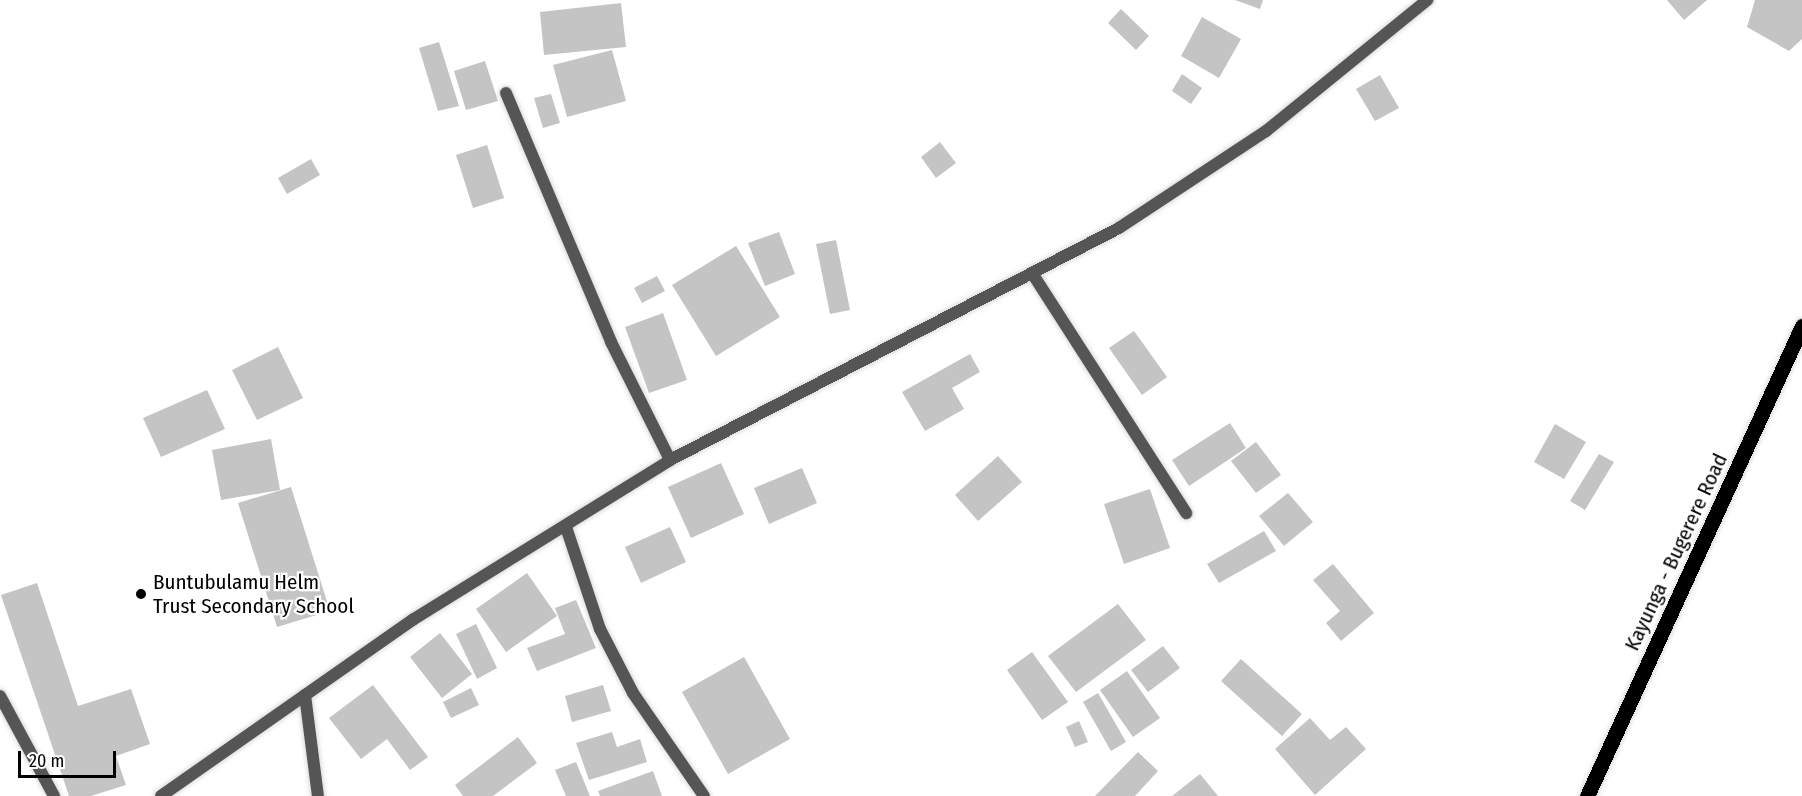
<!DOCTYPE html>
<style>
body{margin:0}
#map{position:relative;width:1802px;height:796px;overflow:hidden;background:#fff;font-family:"Fira Sans Condensed",sans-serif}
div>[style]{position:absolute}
.building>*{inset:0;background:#c4c4c4}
.roads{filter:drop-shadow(0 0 2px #dbdbdb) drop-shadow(0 0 2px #dbdbdb)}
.street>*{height:12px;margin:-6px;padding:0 6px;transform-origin:6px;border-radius:6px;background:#555}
.primary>*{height:15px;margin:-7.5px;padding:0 7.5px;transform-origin:7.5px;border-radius:7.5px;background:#000}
.dots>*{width:16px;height:16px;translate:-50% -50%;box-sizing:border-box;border:3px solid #fff;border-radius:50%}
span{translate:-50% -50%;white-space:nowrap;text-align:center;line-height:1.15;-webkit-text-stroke:4.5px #fff;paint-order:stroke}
.street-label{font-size:21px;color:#000}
.poi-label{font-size:21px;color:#000}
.left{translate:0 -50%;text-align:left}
.scale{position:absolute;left:18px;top:751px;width:98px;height:27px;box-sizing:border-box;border:3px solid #000;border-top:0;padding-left:8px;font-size:18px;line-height:21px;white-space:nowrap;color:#000;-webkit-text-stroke:4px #fff;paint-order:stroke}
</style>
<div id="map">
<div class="building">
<i style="clip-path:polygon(1235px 0,1263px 0,1260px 9px)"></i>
<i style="clip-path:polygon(1667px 0,1707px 0,1684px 20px)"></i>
<i style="clip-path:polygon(1755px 0,1802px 0,1802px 39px,1789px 51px,1747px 27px)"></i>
<i style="clip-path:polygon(621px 3px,626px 47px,544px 55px,540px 12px)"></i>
<i style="clip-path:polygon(1121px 9px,1149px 36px,1136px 50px,1108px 23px)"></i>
<i style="clip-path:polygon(1202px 17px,1241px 39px,1219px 78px,1181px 56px)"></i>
<i style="clip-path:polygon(439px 42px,459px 106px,438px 111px,419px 48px)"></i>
<i style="clip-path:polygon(612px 50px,626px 101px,567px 117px,553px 65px)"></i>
<i style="clip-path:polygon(485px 61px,498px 101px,466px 110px,454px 71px)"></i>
<i style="clip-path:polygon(1182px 74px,1202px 88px,1191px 104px,1172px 91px)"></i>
<i style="clip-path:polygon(1380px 75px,1399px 108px,1375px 121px,1356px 89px)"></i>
<i style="clip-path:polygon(551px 94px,560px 123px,543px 128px,534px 98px)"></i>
<i style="clip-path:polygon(940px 142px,956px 163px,936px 178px,921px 157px)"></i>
<i style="clip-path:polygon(487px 145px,504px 198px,473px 208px,456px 155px)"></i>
<i style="clip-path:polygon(311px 159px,320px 175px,287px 194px,278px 178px)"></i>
<i style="clip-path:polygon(779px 232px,795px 274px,765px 286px,748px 243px)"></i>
<i style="clip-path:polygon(836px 240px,850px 310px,830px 314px,816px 244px)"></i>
<i style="clip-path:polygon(736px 246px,780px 317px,716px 356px,672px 285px)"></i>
<i style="clip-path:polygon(657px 276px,665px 291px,642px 303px,634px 288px)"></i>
<i style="clip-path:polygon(663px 313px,687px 380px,649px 393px,625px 327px)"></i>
<i style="clip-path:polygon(1134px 331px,1167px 377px,1142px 395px,1109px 348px)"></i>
<i style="clip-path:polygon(278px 347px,303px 398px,257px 420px,232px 370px)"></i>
<i style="clip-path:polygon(970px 354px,980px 372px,952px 388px,964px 409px,925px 431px,902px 392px)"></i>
<i style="clip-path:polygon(207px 390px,225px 429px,161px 457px,143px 418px)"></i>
<i style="clip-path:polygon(1230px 423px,1246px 448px,1189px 486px,1172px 460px)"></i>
<i style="clip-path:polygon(1555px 424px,1586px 442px,1564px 479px,1534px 462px)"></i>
<i style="clip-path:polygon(271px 439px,280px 490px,221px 500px,212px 450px)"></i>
<i style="clip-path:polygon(1256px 442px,1281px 475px,1256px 493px,1231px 461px)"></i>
<i style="clip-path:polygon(1599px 454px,1614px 462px,1585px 510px,1570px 501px)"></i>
<i style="clip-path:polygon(998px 456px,1022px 482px,978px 521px,955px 495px)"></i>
<i style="clip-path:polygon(721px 463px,744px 514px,691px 538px,668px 487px)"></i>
<i style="clip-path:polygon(802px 468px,817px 503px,769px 524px,754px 488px)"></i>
<i style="clip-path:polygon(291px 487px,330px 611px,277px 627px,238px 503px)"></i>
<i style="clip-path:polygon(1150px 489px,1170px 548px,1124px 564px,1104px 504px)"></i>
<i style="clip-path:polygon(1288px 493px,1313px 522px,1284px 546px,1259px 516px)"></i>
<i style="clip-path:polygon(670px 527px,686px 562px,641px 583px,625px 547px)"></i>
<i style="clip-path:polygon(1264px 531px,1276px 551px,1219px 583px,1207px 564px)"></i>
<i style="clip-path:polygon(1333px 564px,1374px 613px,1341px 641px,1326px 623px,1340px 611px,1313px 580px)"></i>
<i style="clip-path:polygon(527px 573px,557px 616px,506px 652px,476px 609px)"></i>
<i style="clip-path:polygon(37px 583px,78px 706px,131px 689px,150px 744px,116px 756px,126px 785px,91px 796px,69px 796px,1px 595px)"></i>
<i style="clip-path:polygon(576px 600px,596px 648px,537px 671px,527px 648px,565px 634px,555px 608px)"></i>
<i style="clip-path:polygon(1118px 604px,1146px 640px,1076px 692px,1048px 656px)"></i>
<i style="clip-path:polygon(476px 624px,497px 668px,477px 679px,456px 634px)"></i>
<i style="clip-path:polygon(440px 633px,472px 674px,442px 698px,410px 657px)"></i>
<i style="clip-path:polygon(1163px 646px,1180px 668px,1148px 692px,1131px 670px)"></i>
<i style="clip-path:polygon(1032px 652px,1068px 702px,1042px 720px,1007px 670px)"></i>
<i style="clip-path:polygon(744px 657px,790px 739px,728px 774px,682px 692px)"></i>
<i style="clip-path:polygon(1241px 659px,1302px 714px,1282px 736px,1221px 681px)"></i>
<i style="clip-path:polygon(1127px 671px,1160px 718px,1133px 737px,1100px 690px)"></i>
<i style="clip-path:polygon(373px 685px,428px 757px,410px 770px,387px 739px,361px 759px,329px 718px)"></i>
<i style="clip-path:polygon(603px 685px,611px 711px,572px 722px,565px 696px)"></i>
<i style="clip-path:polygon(471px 688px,479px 705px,451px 718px,443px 702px)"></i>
<i style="clip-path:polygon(1098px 693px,1126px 742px,1111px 751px,1083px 702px)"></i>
<i style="clip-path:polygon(1310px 718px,1330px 740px,1346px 727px,1366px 749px,1315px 795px,1275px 749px)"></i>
<i style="clip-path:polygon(1079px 721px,1088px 742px,1075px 747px,1066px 727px)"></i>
<i style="clip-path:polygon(612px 732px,617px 747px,640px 739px,647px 762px,589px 780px,576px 743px)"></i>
<i style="clip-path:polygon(518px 737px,537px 763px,493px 796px,463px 796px,455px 785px)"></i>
<i style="clip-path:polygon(1138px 752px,1158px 771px,1135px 796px,1095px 796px)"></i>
<i style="clip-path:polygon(576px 762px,590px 796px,566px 796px,555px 770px)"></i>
<i style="clip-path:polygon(653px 771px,662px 796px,600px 796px,598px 791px)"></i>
<i style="clip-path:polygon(1200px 774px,1218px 796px,1172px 796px)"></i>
</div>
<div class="roads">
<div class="street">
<i style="left:506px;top:93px;width:270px;rotate:67.1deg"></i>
<i style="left:611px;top:342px;width:132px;rotate:63.4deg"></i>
<i style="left:1034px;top:276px;width:282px;rotate:57.3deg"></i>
<i style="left:566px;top:527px;width:108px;rotate:71.6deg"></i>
<i style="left:600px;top:629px;width:72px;rotate:62.7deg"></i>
<i style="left:633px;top:693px;width:125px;rotate:55.4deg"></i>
<i style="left:305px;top:695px;width:102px;rotate:82.7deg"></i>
<i style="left:0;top:696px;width:114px;rotate:61.6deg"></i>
<i style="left:161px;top:796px;width:309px;rotate:-35deg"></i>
<i style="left:414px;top:619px;width:301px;rotate:-31.8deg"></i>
<i style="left:670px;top:460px;width:505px;rotate:-27.33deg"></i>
<i style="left:1119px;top:228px;width:176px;rotate:-33.4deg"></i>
<i style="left:1266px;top:131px;width:208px;rotate:-39.1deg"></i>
</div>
<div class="primary">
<i style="left:1587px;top:796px;width:517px;rotate:-65.42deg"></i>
</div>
</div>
<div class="dots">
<i style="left:141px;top:594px;background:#000"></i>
</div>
<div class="street-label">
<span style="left:1676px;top:552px;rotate:-65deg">Kayunga - Bugerere Road</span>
</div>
<div class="poi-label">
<span class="left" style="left:153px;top:594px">Buntubulamu Helm<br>Trust Secondary School</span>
</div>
<div class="scale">20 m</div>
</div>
